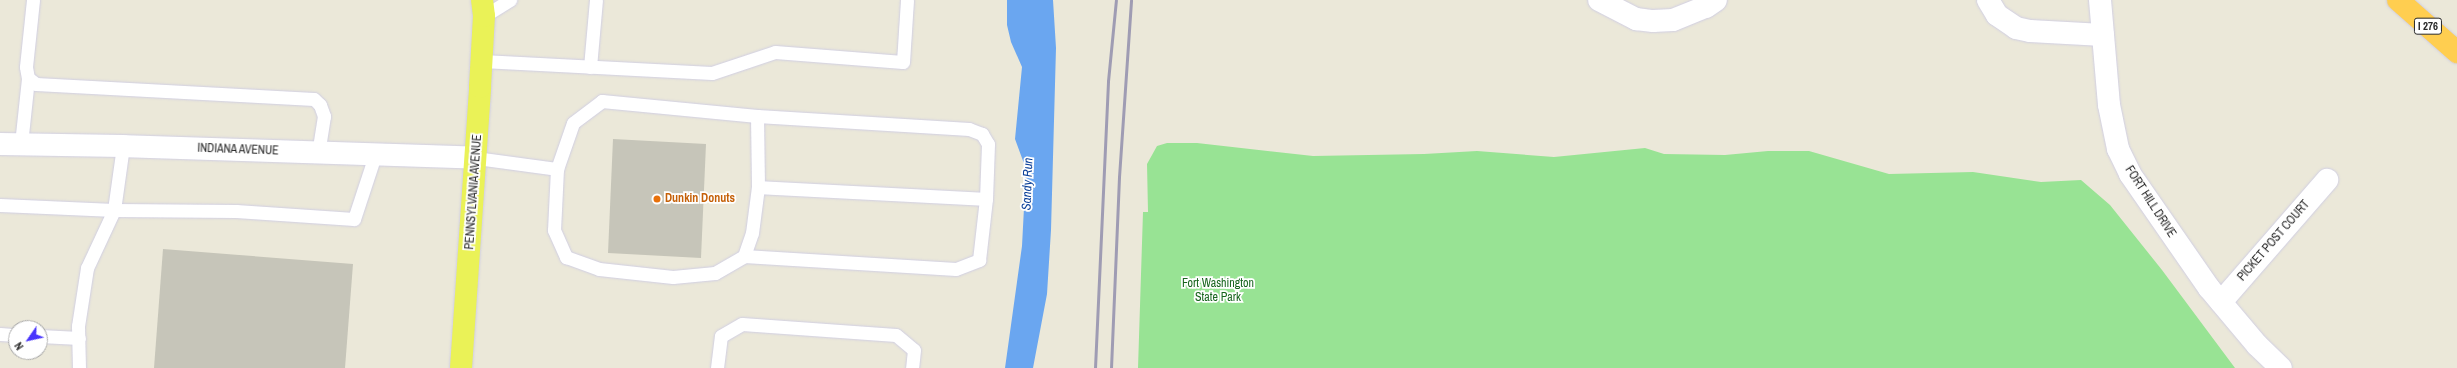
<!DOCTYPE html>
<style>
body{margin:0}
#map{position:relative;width:2457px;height:368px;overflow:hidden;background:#ebe8d9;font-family:"Archivo Narrow",sans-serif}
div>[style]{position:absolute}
.green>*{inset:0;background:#98e394}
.water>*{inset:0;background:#6aa6f0}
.building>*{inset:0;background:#c6c5b9}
.roads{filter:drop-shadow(0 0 1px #d0cee2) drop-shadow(0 0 1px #d0cee2)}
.service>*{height:13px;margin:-6.5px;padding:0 6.5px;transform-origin:6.5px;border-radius:6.5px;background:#fff}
.minor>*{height:22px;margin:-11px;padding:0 11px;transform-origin:11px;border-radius:11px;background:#fff}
.primary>*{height:22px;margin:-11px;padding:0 11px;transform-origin:11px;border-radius:11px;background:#eaf257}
.motorway>*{height:22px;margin:-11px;padding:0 11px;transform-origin:11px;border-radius:11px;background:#ffce50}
.rail>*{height:3px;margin:-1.5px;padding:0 1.5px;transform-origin:1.5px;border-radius:1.5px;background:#9f9cb3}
.dots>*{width:11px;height:11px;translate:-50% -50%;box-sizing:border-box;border:2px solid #fff;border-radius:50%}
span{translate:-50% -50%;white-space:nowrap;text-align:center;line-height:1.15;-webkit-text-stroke:3.5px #fff;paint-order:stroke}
.shield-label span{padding:1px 3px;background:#fff;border:1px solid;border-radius:3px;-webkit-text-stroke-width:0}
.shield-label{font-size:11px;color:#282828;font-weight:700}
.street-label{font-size:12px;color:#282828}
.food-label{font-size:12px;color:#c56008;font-weight:700}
.left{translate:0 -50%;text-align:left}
.park-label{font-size:12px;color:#18651e}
.water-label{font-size:13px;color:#0b4099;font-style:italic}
.north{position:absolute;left:8px;top:320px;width:40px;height:40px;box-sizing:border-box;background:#fff;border:1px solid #a9a9a9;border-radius:50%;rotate:236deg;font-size:11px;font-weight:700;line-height:16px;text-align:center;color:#282828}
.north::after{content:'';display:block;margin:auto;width:14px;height:18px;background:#4935fc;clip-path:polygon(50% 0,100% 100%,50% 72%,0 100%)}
</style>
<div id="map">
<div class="green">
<i style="clip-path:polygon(1167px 143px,1197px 143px,1313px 156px,1424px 154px,1477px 151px,1554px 157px,1645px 148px,1664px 154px,1725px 155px,1768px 151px,1809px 151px,1889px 174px,1973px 172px,2041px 182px,2081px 180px,2110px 205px,2162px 270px,2235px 368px,1138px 368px,1143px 212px,1148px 212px,1147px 164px,1157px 146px)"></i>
</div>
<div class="water">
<i style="clip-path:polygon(1007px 0,1053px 0,1056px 48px,1051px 230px,1047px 294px,1033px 368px,1005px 368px,1022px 246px,1026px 169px,1015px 139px,1022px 67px,1011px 42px,1007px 25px)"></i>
</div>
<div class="building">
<i style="clip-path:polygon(613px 139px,706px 144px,701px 258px,608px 253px)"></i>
<i style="clip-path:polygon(163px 249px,353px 264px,345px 368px,154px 368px)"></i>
</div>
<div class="roads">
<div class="service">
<i style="left:33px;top:0;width:67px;rotate:96deg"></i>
<i style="left:26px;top:67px;width:11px;rotate:80deg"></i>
<i style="left:28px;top:78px;width:10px;rotate:37deg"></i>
<i style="left:36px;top:84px;width:278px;rotate:3.1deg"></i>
<i style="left:314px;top:99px;width:8px;rotate:45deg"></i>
<i style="left:320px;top:105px;width:12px;rotate:70deg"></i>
<i style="left:324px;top:116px;width:37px;rotate:99deg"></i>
<i style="left:484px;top:16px;width:31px;rotate:-32deg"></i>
<i style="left:482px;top:61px;width:230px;rotate:3deg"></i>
<i style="left:712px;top:73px;width:66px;rotate:-18.4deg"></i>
<i style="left:775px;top:52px;width:128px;rotate:4.5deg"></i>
<i style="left:903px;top:62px;width:62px;rotate:-86.3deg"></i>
<i style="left:590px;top:67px;width:67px;rotate:-84.9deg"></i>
<i style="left:21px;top:144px;width:66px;rotate:-83.9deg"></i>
<i style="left:476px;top:158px;width:82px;rotate:7.7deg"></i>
<i style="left:758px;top:187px;width:228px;rotate:3deg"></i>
<i style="left:0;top:205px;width:114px;rotate:2.5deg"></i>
<i style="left:114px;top:210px;width:122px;rotate:0.5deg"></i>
<i style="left:236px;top:211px;width:118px;rotate:3.9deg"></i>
<i style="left:354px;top:219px;width:67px;rotate:-71.8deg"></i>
<i style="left:744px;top:256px;width:212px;rotate:3.5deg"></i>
<i style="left:956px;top:269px;width:25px;rotate:-21deg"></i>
<i style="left:979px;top:260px;width:61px;rotate:-83.5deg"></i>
<i style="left:986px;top:199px;width:55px;rotate:-87.9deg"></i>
<i style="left:988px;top:144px;width:12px;rotate:-121deg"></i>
<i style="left:982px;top:134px;width:14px;rotate:-159deg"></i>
<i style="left:969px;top:129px;width:212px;rotate:-176.5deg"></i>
<i style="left:757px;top:116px;width:156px;rotate:-174.5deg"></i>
<i style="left:602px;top:101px;width:36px;rotate:143deg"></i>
<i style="left:573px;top:123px;width:49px;rotate:109.2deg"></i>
<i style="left:557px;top:169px;width:61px;rotate:92.8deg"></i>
<i style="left:554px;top:230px;width:30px;rotate:66deg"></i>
<i style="left:566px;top:257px;width:35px;rotate:20deg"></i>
<i style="left:599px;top:269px;width:74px;rotate:6.2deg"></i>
<i style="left:673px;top:277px;width:42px;rotate:-5.4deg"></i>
<i style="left:715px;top:273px;width:34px;rotate:-30deg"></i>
<i style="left:744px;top:256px;width:24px;rotate:-71deg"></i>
<i style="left:752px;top:233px;width:46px;rotate:-82.6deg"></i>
<i style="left:758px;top:187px;width:71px;rotate:-90.8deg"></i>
<i style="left:0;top:334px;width:16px;rotate:4deg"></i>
<i style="left:40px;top:336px;width:39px;rotate:3deg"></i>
<i style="left:79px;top:368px;width:42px;rotate:-91.4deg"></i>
<i style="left:78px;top:326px;width:59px;rotate:-81.2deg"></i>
<i style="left:87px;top:268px;width:64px;rotate:-65deg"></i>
<i style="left:114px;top:210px;width:65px;rotate:-82deg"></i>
<i style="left:717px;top:368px;width:32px;rotate:-83deg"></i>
<i style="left:721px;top:336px;width:24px;rotate:-30deg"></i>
<i style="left:742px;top:324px;width:154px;rotate:4.1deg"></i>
<i style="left:896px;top:335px;width:23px;rotate:40deg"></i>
<i style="left:914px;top:350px;width:18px;rotate:96deg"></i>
</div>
<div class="minor">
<i style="left:1599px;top:0;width:42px;rotate:27.2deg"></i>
<i style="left:1636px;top:19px;width:17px;rotate:7deg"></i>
<i style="left:1653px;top:21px;width:20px;rotate:-3deg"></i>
<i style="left:1673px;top:20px;width:35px;rotate:-22deg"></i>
<i style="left:1706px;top:7px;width:12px;rotate:-35deg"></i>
<i style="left:1988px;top:0;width:17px;rotate:59deg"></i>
<i style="left:1997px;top:15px;width:23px;rotate:34deg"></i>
<i style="left:2016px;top:28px;width:14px;rotate:12deg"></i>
<i style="left:2030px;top:31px;width:73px;rotate:3.1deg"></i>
<i style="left:2100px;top:0;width:105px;rotate:85.1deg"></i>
<i style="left:2109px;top:105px;width:45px;rotate:78.4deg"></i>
<i style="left:2118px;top:149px;width:28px;rotate:64deg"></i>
<i style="left:2130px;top:174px;width:139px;rotate:55.3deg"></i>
<i style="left:2209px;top:288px;width:75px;rotate:49.9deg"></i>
<i style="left:2257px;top:345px;width:33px;rotate:44deg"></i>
<i style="left:0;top:144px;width:123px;rotate:0.9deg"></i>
<i style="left:123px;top:146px;width:353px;rotate:1.9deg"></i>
<i style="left:2221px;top:302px;width:162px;rotate:-49deg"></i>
</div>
<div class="primary">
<i style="left:461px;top:368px;width:282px;rotate:-86.1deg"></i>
<i style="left:480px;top:87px;width:71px;rotate:-86.8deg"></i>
<i style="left:484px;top:16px;width:16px;rotate:-97deg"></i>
</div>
<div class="motorway">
<i style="left:2398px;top:0;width:79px;rotate:41.4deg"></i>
</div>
</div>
<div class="rail">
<i style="left:1095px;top:368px;width:287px;rotate:-87.4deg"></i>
<i style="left:1108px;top:81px;width:81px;rotate:-84.4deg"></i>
<i style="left:1111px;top:368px;width:191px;rotate:-87.6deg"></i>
<i style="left:1119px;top:177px;width:177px;rotate:-86.1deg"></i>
</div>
<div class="dots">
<i style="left:657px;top:199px;background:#e8710a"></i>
</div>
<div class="shield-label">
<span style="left:2428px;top:26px">I 276</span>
</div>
<div class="street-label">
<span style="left:238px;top:150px;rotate:2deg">INDIANA AVENUE</span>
<span style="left:474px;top:192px;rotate:-86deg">PENNSYLVANIA AVENUE</span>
<span style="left:2150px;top:202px;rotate:57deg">FORT HILL DRIVE</span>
<span style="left:2274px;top:241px;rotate:-49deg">PICKET POST COURT</span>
</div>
<div class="food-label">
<span class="left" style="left:665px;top:199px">Dunkin Donuts</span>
</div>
<div class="park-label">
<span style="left:1218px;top:291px">Fort Washington<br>State Park</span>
</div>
<div class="water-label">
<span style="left:1028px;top:184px;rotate:-88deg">Sandy Run</span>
</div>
<div class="north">N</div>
</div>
